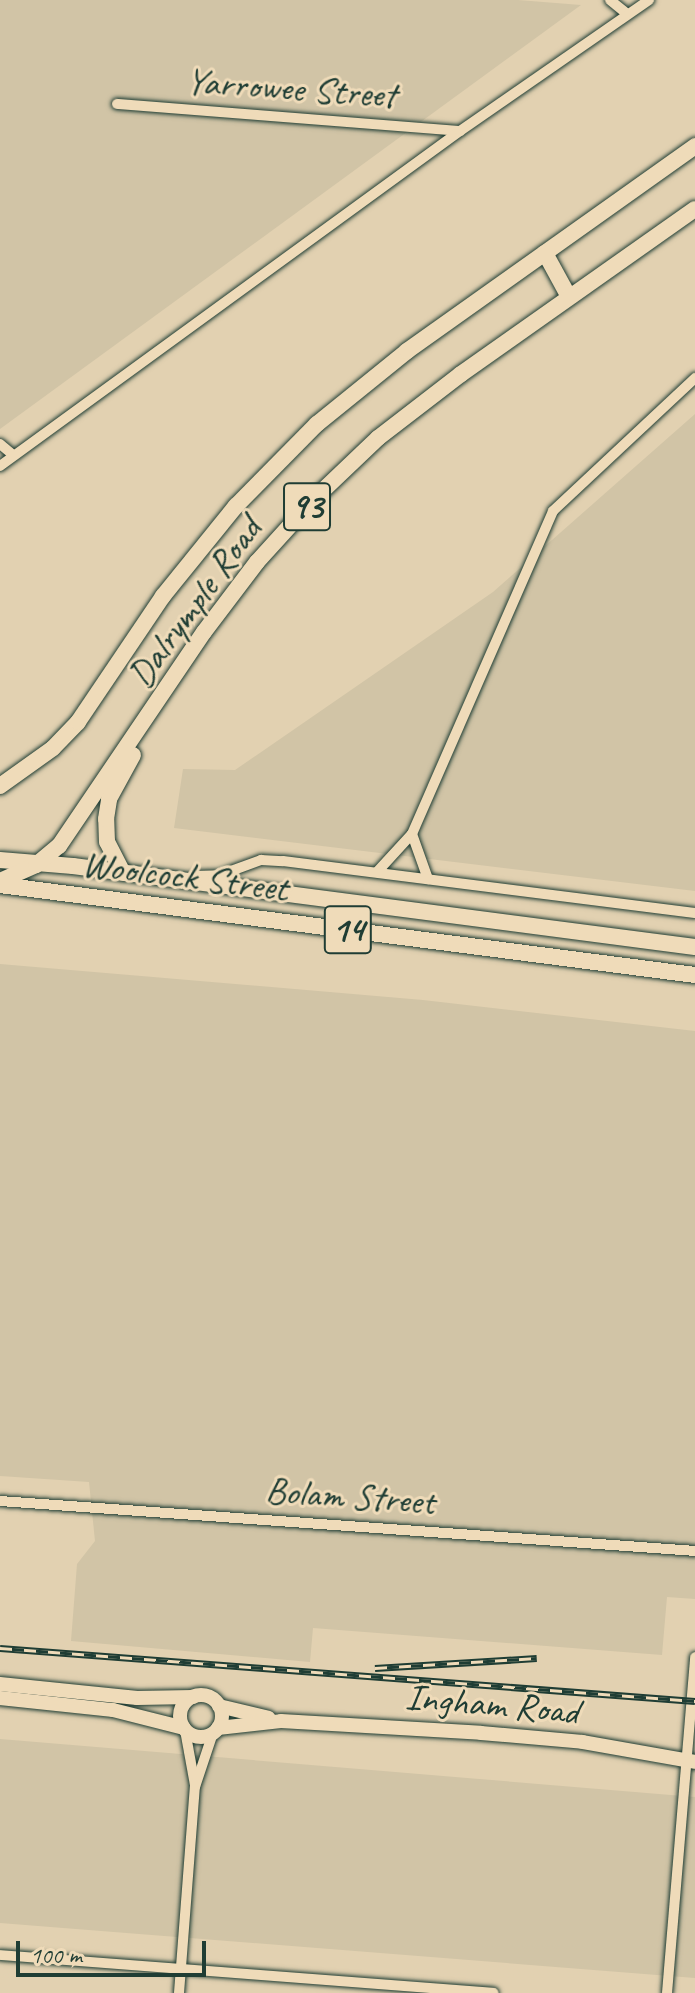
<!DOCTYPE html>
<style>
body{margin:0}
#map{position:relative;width:695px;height:1993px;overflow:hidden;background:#e2d1b1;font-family:Caveat,sans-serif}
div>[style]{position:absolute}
.built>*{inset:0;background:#d1c4a6}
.roads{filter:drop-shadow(0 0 2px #1f3d34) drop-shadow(0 0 2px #1f3d34)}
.minor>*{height:10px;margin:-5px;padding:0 5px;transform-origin:5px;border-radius:5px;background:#efdbb9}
.secondary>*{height:14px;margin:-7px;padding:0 7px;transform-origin:7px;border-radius:7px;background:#efdbb9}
.secondary>.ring{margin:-7px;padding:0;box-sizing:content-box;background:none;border:14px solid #efdbb9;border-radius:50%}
.primary>*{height:16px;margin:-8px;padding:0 8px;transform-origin:8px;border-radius:8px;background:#efdbb9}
.rail>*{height:7px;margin-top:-3.5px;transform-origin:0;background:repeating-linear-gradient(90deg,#efdbb9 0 12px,#1f3d34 0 24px);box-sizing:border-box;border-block:2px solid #1f3d34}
span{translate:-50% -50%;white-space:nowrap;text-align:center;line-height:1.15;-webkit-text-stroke:6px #efdbb9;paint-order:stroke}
.shield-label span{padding:2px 6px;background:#efdbb9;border:2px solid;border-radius:6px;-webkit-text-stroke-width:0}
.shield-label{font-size:36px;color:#1f3d34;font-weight:700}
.street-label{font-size:38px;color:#1f3d34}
.scale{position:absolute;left:16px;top:1941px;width:190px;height:36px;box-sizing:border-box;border:4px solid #1f3d34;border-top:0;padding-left:10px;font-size:24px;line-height:28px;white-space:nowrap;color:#1f3d34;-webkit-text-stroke:6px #efdbb9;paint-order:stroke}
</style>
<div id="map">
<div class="built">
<i style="clip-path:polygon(0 0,518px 0,581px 5px,0 429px)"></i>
<i style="clip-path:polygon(695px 414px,695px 891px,174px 828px,183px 769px,235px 770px,493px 592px)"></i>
<i style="clip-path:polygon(0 964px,423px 1000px,695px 1031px,695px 1599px,667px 1597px,662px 1655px,313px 1628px,310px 1662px,71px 1641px,77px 1564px,95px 1541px,89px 1482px,0 1476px)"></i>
<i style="clip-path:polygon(0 1739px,695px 1797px,695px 1978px,0 1923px)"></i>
</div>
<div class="roads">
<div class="minor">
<i style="left:610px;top:0;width:22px;rotate:39deg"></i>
<i style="left:117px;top:104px;width:344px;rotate:4.5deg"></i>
<i style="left:0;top:444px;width:16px;rotate:40deg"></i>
<i style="left:0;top:466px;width:569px;rotate:-36.06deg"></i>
<i style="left:460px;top:131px;width:230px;rotate:-34.7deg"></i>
<i style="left:412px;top:834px;width:48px;rotate:70.4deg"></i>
<i style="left:377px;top:872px;width:52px;rotate:-47.4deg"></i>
<i style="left:412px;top:834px;width:352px;rotate:-66.4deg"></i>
<i style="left:553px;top:511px;width:195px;rotate:-43.1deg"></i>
<i style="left:195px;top:876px;width:25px;rotate:-2deg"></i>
<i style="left:220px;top:875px;width:44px;rotate:-20.1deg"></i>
<i style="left:261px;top:860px;width:22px;rotate:3deg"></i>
<i style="left:283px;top:861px;width:415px;rotate:7.2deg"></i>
<i style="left:0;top:1501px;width:697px;rotate:4.11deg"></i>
<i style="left:185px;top:1730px;width:56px;rotate:79.7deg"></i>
<i style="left:0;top:1955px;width:495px;rotate:4.4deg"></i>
<i style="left:179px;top:1993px;width:207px;rotate:-85.6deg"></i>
<i style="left:195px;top:1787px;width:57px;rotate:-71.6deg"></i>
<i style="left:667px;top:1993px;width:337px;rotate:-85.2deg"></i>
</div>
<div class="secondary">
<i style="left:0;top:1684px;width:138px;rotate:5.8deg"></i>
<i style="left:137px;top:1698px;width:56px;rotate:-1deg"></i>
<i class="ring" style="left:180px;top:1695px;width:28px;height:28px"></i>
<i style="left:0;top:1698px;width:114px;rotate:6.1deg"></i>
<i style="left:113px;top:1710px;width:73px;rotate:14.2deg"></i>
<i style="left:219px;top:1706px;width:51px;rotate:13.5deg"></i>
<i style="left:218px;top:1728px;width:63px;rotate:-6.3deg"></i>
<i style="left:281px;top:1721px;width:200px;rotate:3.4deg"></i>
<i style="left:481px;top:1733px;width:102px;rotate:5deg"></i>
<i style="left:583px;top:1742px;width:114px;rotate:10.1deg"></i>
</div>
<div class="primary">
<i style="left:545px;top:253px;width:50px;rotate:61.4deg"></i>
<i style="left:0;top:786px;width:65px;rotate:-35.6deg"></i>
<i style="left:53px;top:748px;width:36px;rotate:-46deg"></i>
<i style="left:78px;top:722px;width:152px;rotate:-56deg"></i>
<i style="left:163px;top:596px;width:116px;rotate:-51deg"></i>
<i style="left:236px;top:506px;width:115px;rotate:-45.4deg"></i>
<i style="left:317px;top:424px;width:116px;rotate:-39deg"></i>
<i style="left:407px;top:351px;width:354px;rotate:-35.4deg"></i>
<i style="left:0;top:860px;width:73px;rotate:4.7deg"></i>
<i style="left:73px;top:866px;width:627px;rotate:7.42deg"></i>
<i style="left:123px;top:873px;width:35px;rotate:-117deg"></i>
<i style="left:107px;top:842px;width:23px;rotate:-92deg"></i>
<i style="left:106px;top:819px;width:20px;rotate:-81deg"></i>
<i style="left:109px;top:799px;width:50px;rotate:-61.4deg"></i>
<i style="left:0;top:881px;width:39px;rotate:-24deg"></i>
<i style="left:36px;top:865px;width:30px;rotate:-40deg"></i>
<i style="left:59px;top:846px;width:258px;rotate:-55.9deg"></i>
<i style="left:204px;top:632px;width:88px;rotate:-52.9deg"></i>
<i style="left:257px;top:562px;width:86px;rotate:-47.8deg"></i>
<i style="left:315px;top:498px;width:87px;rotate:-43.6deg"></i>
<i style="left:378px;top:438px;width:105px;rotate:-37.6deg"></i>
<i style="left:461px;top:374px;width:286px;rotate:-35.2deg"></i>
<i style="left:0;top:885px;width:701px;rotate:7.38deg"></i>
</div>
</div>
<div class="rail">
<i style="left:0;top:1648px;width:697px;rotate:4.36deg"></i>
<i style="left:375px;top:1668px;width:162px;rotate:-3.5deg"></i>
</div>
<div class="shield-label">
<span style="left:307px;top:507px">93</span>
<span style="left:348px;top:930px">14</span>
</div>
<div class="street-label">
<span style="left:291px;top:88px;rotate:4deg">Yarrowee Street</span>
<span style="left:194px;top:602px;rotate:-54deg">Dalrymple Road</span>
<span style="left:185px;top:876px;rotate:7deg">Woolcock Street</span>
<span style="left:350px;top:1496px;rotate:4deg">Bolam Street</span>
<span style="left:492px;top:1704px;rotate:5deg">Ingham Road</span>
</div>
<div class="scale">100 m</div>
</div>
